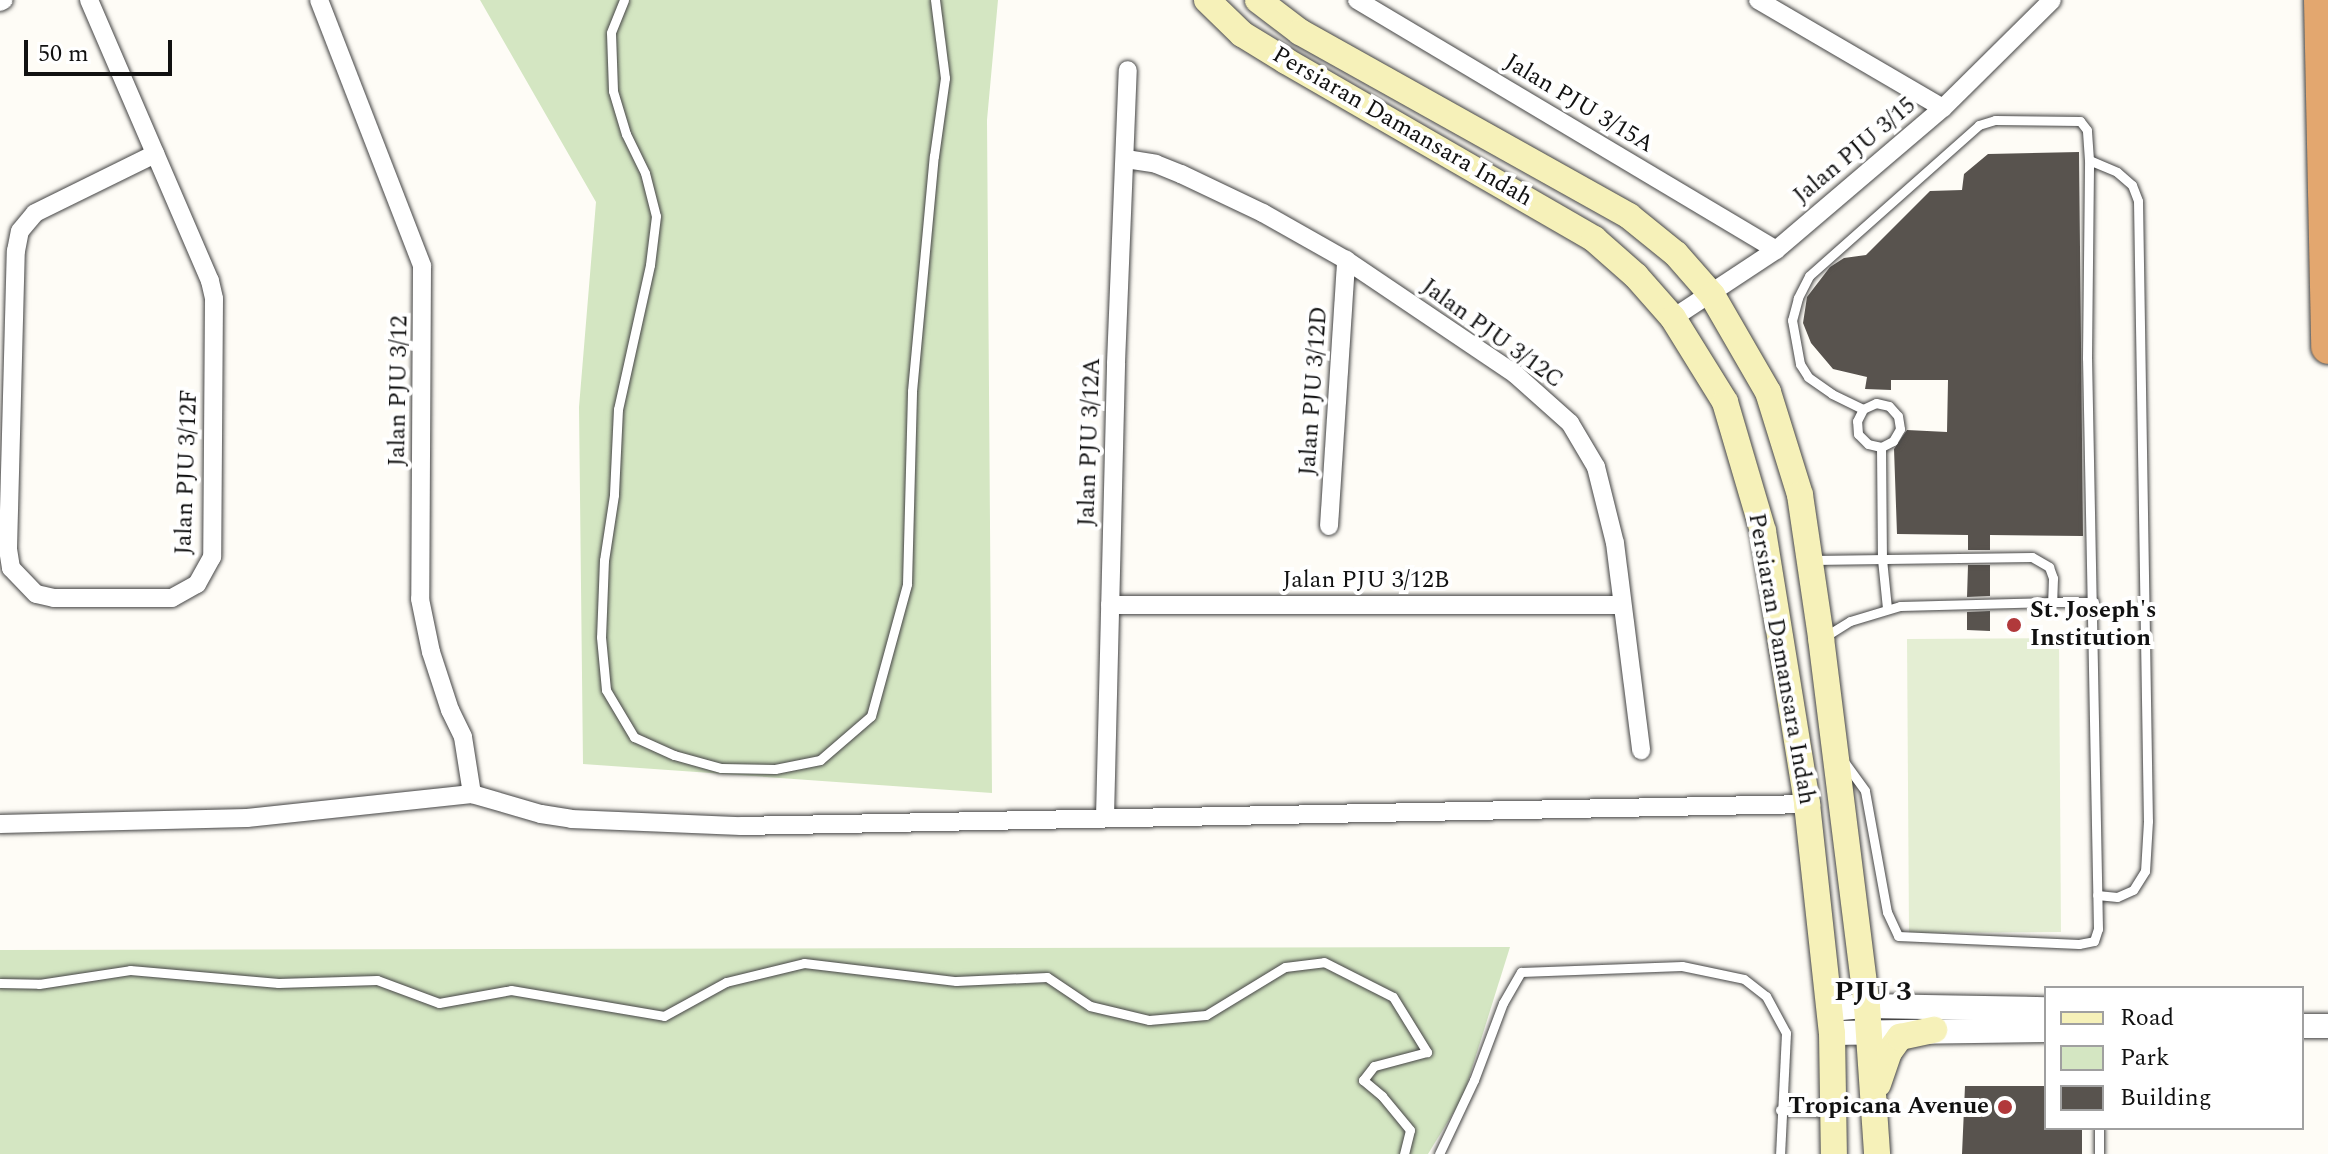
<!DOCTYPE html>
<style>
body{margin:0}
#map{position:relative;width:2328px;height:1154px;overflow:hidden;background:#fefcf6;font-family:Spectral,serif}
div>[style]{position:absolute}
.green>*{inset:0;background:#d4e6c2}
.pitch>*{inset:0;background:#e4eed3}
.building>*{inset:0;background:#58534e}
.roads{filter:drop-shadow(0 0 2px #444) drop-shadow(0 0 2px #444)}
.service>*{height:9px;margin:-4.5px;padding:0 4.5px;transform-origin:4.5px;border-radius:4.5px;background:#fff}
.minor>*{height:18px;margin:-9px;padding:0 9px;transform-origin:9px;border-radius:9px;background:#fff}
.tertiary>*{height:24px;margin:-12px;padding:0 12px;transform-origin:12px;border-radius:12px;background:#fff}
.secondary>*{height:26px;margin:-13px;padding:0 13px;transform-origin:13px;border-radius:13px;background:#f6f1b9}
.motorway>*{height:34px;margin:-17px;padding:0 17px;transform-origin:17px;border-radius:17px;background:#e3a76f}
.dots>*{width:22px;height:22px;translate:-50% -50%;box-sizing:border-box;border:4px solid #fff;border-radius:50%}
span{translate:-50% -50%;white-space:nowrap;text-align:center;line-height:1.15;-webkit-text-stroke:8px #fff;paint-order:stroke}
.street-label{font-size:24px;color:#111}
.poi-label{font-size:24px;color:#111;font-weight:700}
.left{translate:0 -50%;text-align:left}
.right{translate:-100% -50%;text-align:right}
.quarter-label{font-size:28px;color:#111;font-weight:700}
.legend{position:absolute;left:2044px;top:986px;width:260px;height:144px;box-sizing:border-box;background:#fff;border:2px solid #a0a0a0;margin:0;padding:10px 14px;list-style:none;font-size:24px;color:#111}
.legend li{display:flex;align-items:center;gap:16px;height:40px}
.legend b{width:40px;border:2px solid #a0a0a0}
.scale{position:absolute;left:24px;top:40px;width:148px;height:36px;box-sizing:border-box;border:4px solid #111;border-top:0;padding-left:10px;font-size:24px;line-height:28px;white-space:nowrap;color:#111;-webkit-text-stroke:6px #fff;paint-order:stroke}
</style>
<div id="map">
<div class="green">
<i style="clip-path:polygon(480px 0,998px 0,987px 120px,992px 793px,583px 764px,579px 407px,596px 202px)"></i>
<i style="clip-path:polygon(1510px 947px,1463px 1097px,1428px 1154px,0 1154px,0 950px)"></i>
</div>
<div class="pitch">
<i style="clip-path:polygon(2059px 638px,2061px 932px,1909px 933px,1907px 639px)"></i>
</div>
<div class="building">
<i style="clip-path:polygon(2079px 152px,2083px 536px,1990px 535px,1990px 550px,1968px 550px,1968px 535px,1897px 534px,1894px 449px,1907px 430px,1947px 432px,1948px 380px,1891px 380px,1891px 390px,1865px 389px,1867px 377px,1833px 369px,1811px 343px,1803px 323px,1807px 297px,1830px 267px,1844px 258px,1866px 255px,1930px 191px,1962px 190px,1964px 174px,1988px 154px)"></i>
<i style="clip-path:polygon(1968px 565px,1990px 565px,1990px 596px,1967px 597px)"></i>
<i style="clip-path:polygon(1990px 611px,1990px 631px,1967px 630px,1967px 612px)"></i>
<i style="clip-path:polygon(1965px 1086px,2046px 1086px,2046px 1128px,2082px 1128px,2082px 1154px,1962px 1154px)"></i>
</div>
<div class="roads">
<div class="service">
<i style="left:624px;top:0;width:35px;rotate:112deg"></i>
<i style="left:611px;top:33px;width:58px;rotate:88deg"></i>
<i style="left:613px;top:91px;width:45px;rotate:73.2deg"></i>
<i style="left:626px;top:134px;width:43px;rotate:64deg"></i>
<i style="left:645px;top:173px;width:44px;rotate:75.7deg"></i>
<i style="left:656px;top:216px;width:49px;rotate:97deg"></i>
<i style="left:650px;top:265px;width:148px;rotate:102.5deg"></i>
<i style="left:618px;top:409px;width:86px;rotate:92.7deg"></i>
<i style="left:614px;top:495px;width:66px;rotate:98.7deg"></i>
<i style="left:604px;top:560px;width:77px;rotate:92.2deg"></i>
<i style="left:601px;top:637px;width:53px;rotate:84.6deg"></i>
<i style="left:606px;top:690px;width:55px;rotate:59.2deg"></i>
<i style="left:634px;top:737px;width:44px;rotate:24.2deg"></i>
<i style="left:674px;top:755px;width:49px;rotate:15.5deg"></i>
<i style="left:721px;top:768px;width:54px;rotate:1.1deg"></i>
<i style="left:775px;top:769px;width:46px;rotate:-11.3deg"></i>
<i style="left:820px;top:760px;width:67px;rotate:-40.8deg"></i>
<i style="left:871px;top:716px;width:137px;rotate:-74.7deg"></i>
<i style="left:907px;top:584px;width:193px;rotate:-88.5deg"></i>
<i style="left:912px;top:391px;width:236px;rotate:-84.7deg"></i>
<i style="left:934px;top:156px;width:79px;rotate:-82deg"></i>
<i style="left:945px;top:78px;width:79px;rotate:-97.3deg"></i>
<i style="left:2089px;top:160px;width:30px;rotate:23deg"></i>
<i style="left:2117px;top:172px;width:20px;rotate:41deg"></i>
<i style="left:2132px;top:185px;width:17px;rotate:69deg"></i>
<i style="left:2138px;top:201px;width:620px;rotate:89.08deg"></i>
<i style="left:2148px;top:821px;width:50px;rotate:93.4deg"></i>
<i style="left:2145px;top:871px;width:22px;rotate:122deg"></i>
<i style="left:2133px;top:890px;width:17px;rotate:156deg"></i>
<i style="left:2117px;top:897px;width:20px;rotate:-174deg"></i>
<i style="left:1881px;top:447px;width:112px;rotate:89.5deg"></i>
<i style="left:1882px;top:559px;width:49px;rotate:84.2deg"></i>
<i style="left:1813px;top:560px;width:219px;rotate:-0.8deg"></i>
<i style="left:2032px;top:557px;width:20px;rotate:30deg"></i>
<i style="left:2049px;top:567px;width:12px;rotate:70deg"></i>
<i style="left:2053px;top:578px;width:24px;rotate:92deg"></i>
<i style="left:2052px;top:602px;width:152px;rotate:178.5deg"></i>
<i style="left:1900px;top:606px;width:52px;rotate:163.3deg"></i>
<i style="left:1850px;top:621px;width:31px;rotate:148deg"></i>
<i style="left:2052px;top:602px;width:42px"></i>
<i style="left:1845px;top:763px;width:34px;rotate:54deg"></i>
<i style="left:1865px;top:791px;width:123px;rotate:79.7deg"></i>
<i style="left:1887px;top:912px;width:26px;rotate:65deg"></i>
<i style="left:1898px;top:936px;width:181px;rotate:2.5deg"></i>
<i style="left:2079px;top:944px;width:15px;rotate:-11deg"></i>
<i style="left:2094px;top:941px;width:13px;rotate:-72deg"></i>
<i style="left:2098px;top:929px;width:571px;rotate:-91.1deg"></i>
<i style="left:2087px;top:358px;width:198px;rotate:-89.4deg"></i>
<i style="left:2089px;top:160px;width:30px;rotate:-94deg"></i>
<i style="left:2087px;top:130px;width:11px;rotate:-128deg"></i>
<i style="left:2080px;top:121px;width:85px;rotate:-179.3deg"></i>
<i style="left:1995px;top:120px;width:17px;rotate:163deg"></i>
<i style="left:1979px;top:125px;width:227px;rotate:138.4deg"></i>
<i style="left:1809px;top:276px;width:25px;rotate:117deg"></i>
<i style="left:1798px;top:298px;width:23px;rotate:105deg"></i>
<i style="left:1792px;top:320px;width:45px;rotate:79.7deg"></i>
<i style="left:1800px;top:364px;width:15px;rotate:58deg"></i>
<i style="left:1808px;top:377px;width:29px;rotate:35deg"></i>
<i style="left:1832px;top:394px;width:34px;rotate:26deg"></i>
<i style="left:1863px;top:409px;width:14px;rotate:-25deg"></i>
<i style="left:1876px;top:403px;width:13px;rotate:13deg"></i>
<i style="left:1889px;top:406px;width:13px;rotate:48deg"></i>
<i style="left:1898px;top:416px;width:13px;rotate:81deg"></i>
<i style="left:1900px;top:429px;width:14px;rotate:120deg"></i>
<i style="left:1893px;top:441px;width:13px;rotate:153deg"></i>
<i style="left:1881px;top:447px;width:13px;rotate:-167deg"></i>
<i style="left:1868px;top:444px;width:14px;rotate:-135deg"></i>
<i style="left:1858px;top:434px;width:13px;rotate:-94deg"></i>
<i style="left:1857px;top:421px;width:13px;rotate:-63deg"></i>
<i style="left:0;top:983px;width:39px;rotate:1deg"></i>
<i style="left:39px;top:984px;width:92px;rotate:-8.7deg"></i>
<i style="left:130px;top:970px;width:149px;rotate:5deg"></i>
<i style="left:278px;top:983px;width:99px;rotate:-1.7deg"></i>
<i style="left:377px;top:980px;width:66px;rotate:20.4deg"></i>
<i style="left:439px;top:1003px;width:73px;rotate:-10.2deg"></i>
<i style="left:511px;top:990px;width:155px;rotate:9.6deg"></i>
<i style="left:664px;top:1016px;width:71px;rotate:-28.7deg"></i>
<i style="left:726px;top:982px;width:80px;rotate:-13.7deg"></i>
<i style="left:804px;top:963px;width:153px;rotate:6.8deg"></i>
<i style="left:956px;top:981px;width:91px;rotate:-2.5deg"></i>
<i style="left:1047px;top:977px;width:52px;rotate:34deg"></i>
<i style="left:1090px;top:1006px;width:61px;rotate:13.3deg"></i>
<i style="left:1149px;top:1020px;width:57px;rotate:-5deg"></i>
<i style="left:1206px;top:1015px;width:92px;rotate:-31.3deg"></i>
<i style="left:1285px;top:967px;width:39px;rotate:-7deg"></i>
<i style="left:1324px;top:962px;width:77px;rotate:26.9deg"></i>
<i style="left:1393px;top:997px;width:65px;rotate:58.3deg"></i>
<i style="left:1427px;top:1052px;width:55px;rotate:165.2deg"></i>
<i style="left:1374px;top:1066px;width:18px;rotate:128deg"></i>
<i style="left:1363px;top:1080px;width:25px;rotate:40deg"></i>
<i style="left:1382px;top:1096px;width:44px;rotate:50.5deg"></i>
<i style="left:1410px;top:1130px;width:25px;rotate:104deg"></i>
<i style="left:1780px;top:1110px;width:49px;rotate:2.3deg"></i>
<i style="left:1439px;top:1154px;width:82px;rotate:-64.7deg"></i>
<i style="left:1474px;top:1080px;width:82px;rotate:-69.4deg"></i>
<i style="left:1503px;top:1003px;width:36px;rotate:-60deg"></i>
<i style="left:1521px;top:972px;width:161px;rotate:-2.1deg"></i>
<i style="left:1682px;top:966px;width:63px;rotate:11.8deg"></i>
<i style="left:1744px;top:979px;width:28px;rotate:38deg"></i>
<i style="left:1766px;top:996px;width:42px;rotate:61.6deg"></i>
<i style="left:1786px;top:1033px;width:121px;rotate:92.8deg"></i>
<i style="left:2099px;top:1154px;width:26px;rotate:-90deg"></i>
</div>
<div class="minor">
<i style="left:89px;top:0;width:306px;rotate:66.7deg"></i>
<i style="left:210px;top:281px;width:18px;rotate:77deg"></i>
<i style="left:214px;top:299px;width:258px;rotate:90.4deg"></i>
<i style="left:212px;top:557px;width:31px;rotate:119deg"></i>
<i style="left:197px;top:584px;width:29px;rotate:151deg"></i>
<i style="left:172px;top:598px;width:118px;rotate:180deg"></i>
<i style="left:54px;top:598px;width:18px;rotate:-167deg"></i>
<i style="left:36px;top:594px;width:36px;rotate:-134deg"></i>
<i style="left:11px;top:568px;width:19px;rotate:-99deg"></i>
<i style="left:8px;top:549px;width:298px;rotate:-88.5deg"></i>
<i style="left:16px;top:251px;width:20px;rotate:-79deg"></i>
<i style="left:20px;top:231px;width:23px;rotate:-50deg"></i>
<i style="left:35px;top:213px;width:134px;rotate:-26.2deg"></i>
<i style="left:319px;top:0;width:285px;rotate:68.8deg"></i>
<i style="left:422px;top:266px;width:333px;rotate:90.3deg"></i>
<i style="left:420px;top:599px;width:54px;rotate:78.3deg"></i>
<i style="left:431px;top:652px;width:61px;rotate:71.9deg"></i>
<i style="left:450px;top:710px;width:30px;rotate:64deg"></i>
<i style="left:463px;top:737px;width:58px;rotate:81deg"></i>
<i style="left:1357px;top:0;width:488px;rotate:30.8deg"></i>
<i style="left:1758px;top:0;width:214px;rotate:30.3deg"></i>
<i style="left:0;top:2px;width:4px;rotate:-27deg"></i>
<i style="left:1126px;top:159px;width:30px;rotate:9deg"></i>
<i style="left:1156px;top:164px;width:27px;rotate:22deg"></i>
<i style="left:1181px;top:174px;width:91px;rotate:25.4deg"></i>
<i style="left:1263px;top:213px;width:95px;rotate:29.5deg"></i>
<i style="left:1346px;top:260px;width:204px;rotate:34deg"></i>
<i style="left:1515px;top:374px;width:74px;rotate:41.7deg"></i>
<i style="left:1570px;top:423px;width:51px;rotate:59.4deg"></i>
<i style="left:1596px;top:467px;width:78px;rotate:76deg"></i>
<i style="left:1615px;top:543px;width:209px;rotate:82.8deg"></i>
<i style="left:1673px;top:318px;width:123px;rotate:-33.4deg"></i>
<i style="left:1776px;top:250px;width:219px;rotate:-40.4deg"></i>
<i style="left:1943px;top:108px;width:153px;rotate:-44.7deg"></i>
<i style="left:1329px;top:526px;width:267px;rotate:-86.3deg"></i>
<i style="left:1110px;top:605px;width:512px"></i>
<i style="left:1105px;top:817px;width:454px;rotate:-88.6deg"></i>
<i style="left:1116px;top:363px;width:293px;rotate:-87.7deg"></i>
<i style="left:0;top:824px;width:247px;rotate:-1.4deg"></i>
<i style="left:247px;top:818px;width:226px;rotate:-6.1deg"></i>
<i style="left:472px;top:794px;width:72px;rotate:16.2deg"></i>
<i style="left:541px;top:814px;width:30px;rotate:9deg"></i>
<i style="left:571px;top:819px;width:170px;rotate:2.4deg"></i>
<i style="left:741px;top:826px;width:1066px;rotate:-1.18deg"></i>
</div>
<div class="tertiary">
<i style="left:1830px;top:1009px;width:37px;rotate:-5deg"></i>
<i style="left:1867px;top:1006px;width:179px;rotate:1deg"></i>
<i style="left:2302px;top:1026px;width:26px"></i>
<i style="left:1832px;top:1033px;width:214px;rotate:-0.8deg"></i>
</div>
<div class="secondary">
<i style="left:1207px;top:0;width:49px;rotate:44.2deg"></i>
<i style="left:1242px;top:34px;width:52px;rotate:31.5deg"></i>
<i style="left:1286px;top:61px;width:356px;rotate:30deg"></i>
<i style="left:1594px;top:239px;width:56px;rotate:41.4deg"></i>
<i style="left:1636px;top:276px;width:56px;rotate:48.6deg"></i>
<i style="left:1673px;top:318px;width:99px;rotate:58.2deg"></i>
<i style="left:1725px;top:402px;width:134px;rotate:73.6deg"></i>
<i style="left:1763px;top:531px;width:277px;rotate:80.8deg"></i>
<i style="left:1807px;top:804px;width:230px;rotate:83.8deg"></i>
<i style="left:1832px;top:1033px;width:121px;rotate:89.1deg"></i>
<i style="left:1258px;top:0;width:53px;rotate:37.3deg"></i>
<i style="left:1300px;top:32px;width:377px;rotate:29.2deg"></i>
<i style="left:1629px;top:216px;width:60px;rotate:39deg"></i>
<i style="left:1676px;top:254px;width:55px;rotate:48.7deg"></i>
<i style="left:1712px;top:295px;width:112px;rotate:60deg"></i>
<i style="left:1768px;top:392px;width:108px;rotate:72.7deg"></i>
<i style="left:1800px;top:495px;width:145px;rotate:81.6deg"></i>
<i style="left:1821px;top:638px;width:371px;rotate:82.9deg"></i>
<i style="left:1867px;top:1006px;width:148px;rotate:86.1deg"></i>
<i style="left:1878px;top:1084px;width:34px;rotate:-71deg"></i>
<i style="left:1889px;top:1052px;width:19px;rotate:-54deg"></i>
<i style="left:1900px;top:1037px;width:35px;rotate:-12deg"></i>
</div>
<div class="motorway">
<i style="left:2321px;top:0;width:347px;rotate:88.8deg"></i>
</div>
</div>
<div class="dots">
<i style="left:2014px;top:625px;background:#b1393b"></i>
<i style="left:2005px;top:1107px;background:#b1393b"></i>
</div>
<div class="street-label">
<span style="left:1579px;top:104px;rotate:31deg">Jalan PJU 3/15A</span>
<span style="left:1402px;top:127px;rotate:30deg">Persiaran Damansara Indah</span>
<span style="left:1855px;top:151px;rotate:-40deg">Jalan PJU 3/15</span>
<span style="left:1492px;top:334px;rotate:36deg">Jalan PJU 3/12C</span>
<span style="left:399px;top:391px;rotate:-89deg">Jalan PJU 3/12</span>
<span style="left:1314px;top:391px;rotate:-86deg">Jalan PJU 3/12D</span>
<span style="left:1090px;top:442px;rotate:-88deg">Jalan PJU 3/12A</span>
<span style="left:187px;top:472px;rotate:-88deg">Jalan PJU 3/12F</span>
<span style="left:1366px;top:581px">Jalan PJU 3/12B</span>
<span style="left:1781px;top:659px;rotate:80deg">Persiaran Damansara Indah</span>
</div>
<div class="poi-label">
<span class="left" style="left:2030px;top:625px">St. Joseph's<br>Institution</span>
<span class="right" style="left:1989px;top:1107px">Tropicana Avenue</span>
</div>
<div class="quarter-label">
<span style="left:1873px;top:992px">PJU 3</span>
</div>
<ul class="legend">
<li><b style="height:10px;background:#f6f1b9"></b>Road</li>
<li><b style="height:22px;background:#d4e6c2"></b>Park</li>
<li><b style="height:22px;background:#58534e"></b>Building</li>
</ul>
<div class="scale">50 m</div>
</div>
